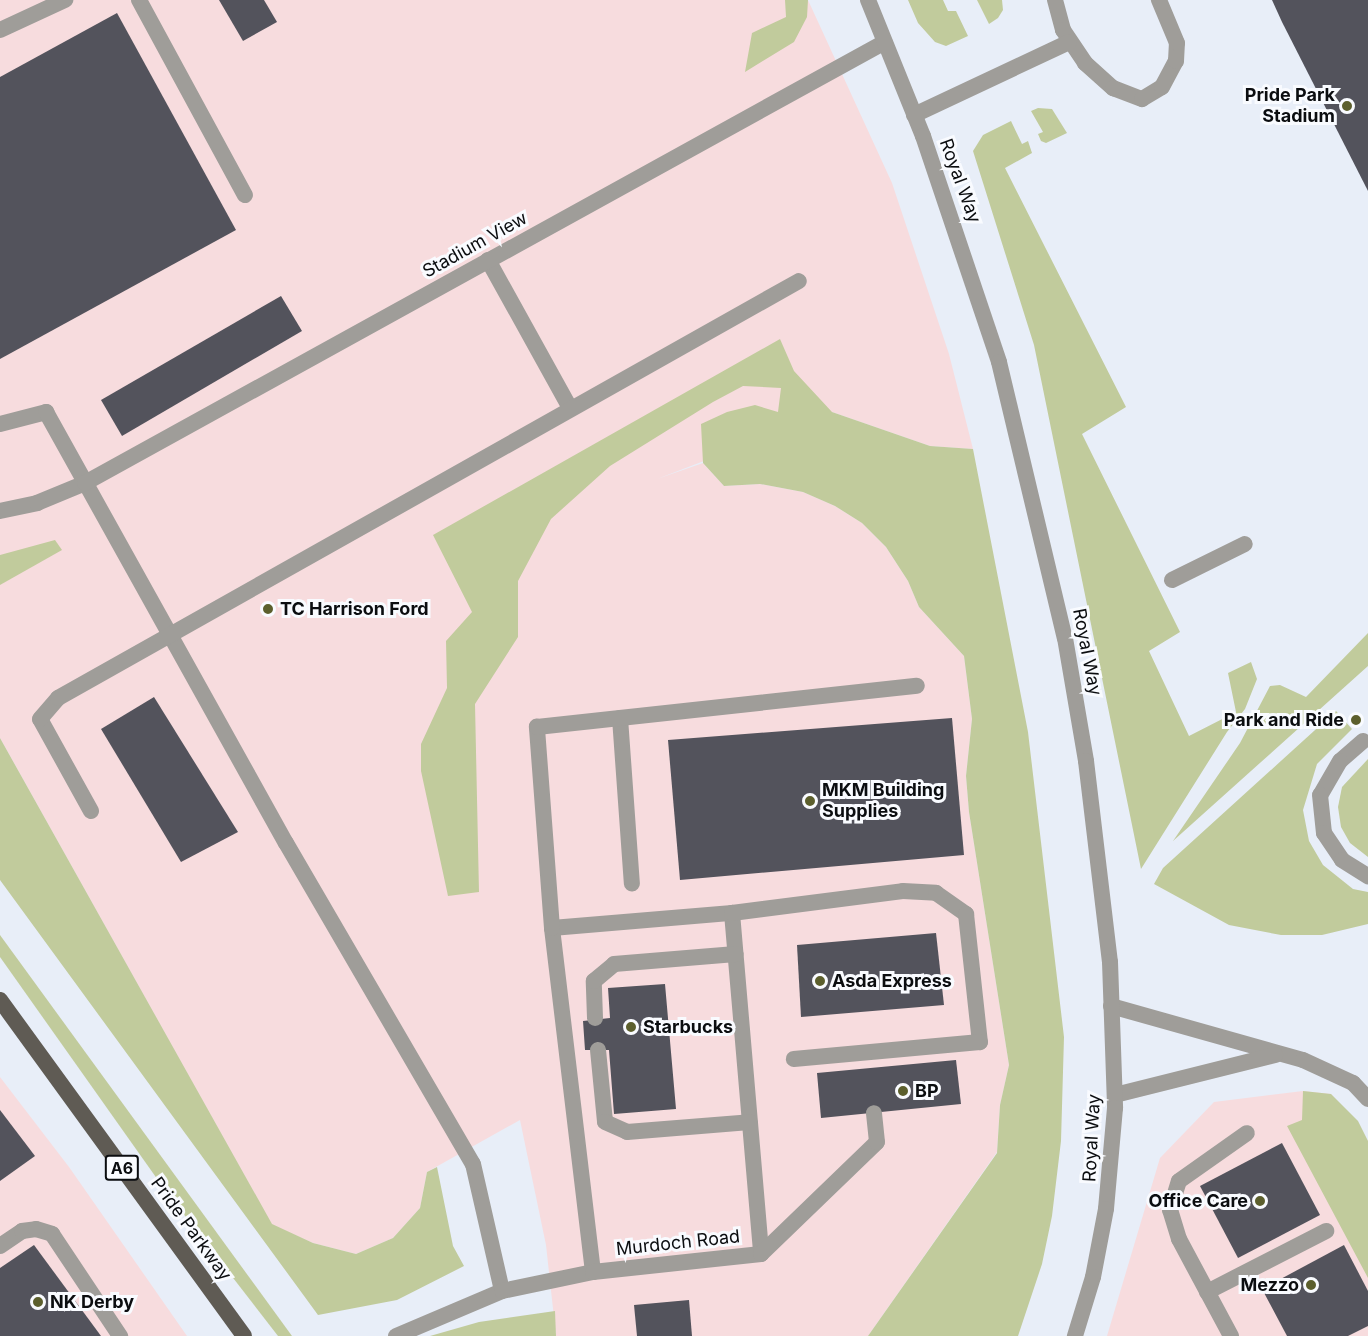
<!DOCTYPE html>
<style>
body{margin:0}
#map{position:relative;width:1368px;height:1336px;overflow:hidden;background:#e8eef8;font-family:Inter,sans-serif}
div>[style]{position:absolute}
.commercial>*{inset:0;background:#f7dcde}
.green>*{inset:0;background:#c1cb9c}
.building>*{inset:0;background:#53535c}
.service>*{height:16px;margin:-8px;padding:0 8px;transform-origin:8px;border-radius:8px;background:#9f9d99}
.minor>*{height:16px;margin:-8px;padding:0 8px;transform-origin:8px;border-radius:8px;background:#9f9d99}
.tertiary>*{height:16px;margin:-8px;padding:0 8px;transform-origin:8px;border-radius:8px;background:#9f9d99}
.primary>*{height:16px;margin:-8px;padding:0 8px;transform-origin:8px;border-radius:8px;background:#5f5b54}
.dots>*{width:16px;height:16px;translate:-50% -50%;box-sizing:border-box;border:3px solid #f9fbff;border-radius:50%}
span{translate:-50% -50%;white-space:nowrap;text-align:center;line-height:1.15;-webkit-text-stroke:6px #f9fbff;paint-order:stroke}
.shield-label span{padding:2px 4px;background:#f9fbff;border:2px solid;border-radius:4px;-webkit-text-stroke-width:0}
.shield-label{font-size:16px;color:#0b0d10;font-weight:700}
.poi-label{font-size:18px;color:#0b0d10;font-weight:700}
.right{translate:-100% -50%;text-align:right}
.left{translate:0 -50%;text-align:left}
.street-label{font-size:18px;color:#0b0d10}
</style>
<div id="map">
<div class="commercial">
<i style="clip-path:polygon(0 0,808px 0,892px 183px,949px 354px,973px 449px,930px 446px,832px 412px,657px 479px,703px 463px,724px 486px,760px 484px,803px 492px,835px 506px,862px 523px,886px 547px,908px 581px,919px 607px,964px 656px,972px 719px,966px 776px,969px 812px,1009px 1065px,1000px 1105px,997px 1152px,868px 1336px,556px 1336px,546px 1245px,520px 1120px,427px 1172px,420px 1208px,393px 1238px,356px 1254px,313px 1243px,272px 1225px,0 738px)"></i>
<i style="clip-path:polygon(0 1077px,69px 1167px,187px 1336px,0 1336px)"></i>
<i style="clip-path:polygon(1303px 1091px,1331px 1094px,1368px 1141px,1368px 1336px,1107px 1336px,1160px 1158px,1214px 1102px)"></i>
</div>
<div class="green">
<i style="clip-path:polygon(785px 0,808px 0,807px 17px,794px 42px,745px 72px,752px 33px,786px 17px)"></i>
<i style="clip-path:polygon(908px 0,943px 0,948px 11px,956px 11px,968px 36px,946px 46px,935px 42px,918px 23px)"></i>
<i style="clip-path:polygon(977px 0,1002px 0,1003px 10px,998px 18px,989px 24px)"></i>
<i style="clip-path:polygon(1038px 108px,1052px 109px,1067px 133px,1046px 143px,1041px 141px,1038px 134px,1043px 132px,1031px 111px)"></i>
<i style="clip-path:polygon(1011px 121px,1022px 144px,1028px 141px,1032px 153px,1005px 168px,1126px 407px,1082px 434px,1180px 632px,1149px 651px,1189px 736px,1236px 712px,1228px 673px,1251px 662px,1257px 679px,1245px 709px,1227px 732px,1141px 869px,1034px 345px,973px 151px,983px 135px)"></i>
<i style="clip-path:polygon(780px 339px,794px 371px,832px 412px,930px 446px,973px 449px,1028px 732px,1064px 1037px,1061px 1141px,1052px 1216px,1042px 1264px,1018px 1336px,868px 1336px,997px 1153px,1000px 1105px,1009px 1065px,969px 812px,966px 776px,972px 719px,964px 656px,919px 607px,908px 581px,886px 547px,862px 523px,835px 506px,803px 492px,760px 484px,724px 486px,703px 463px,701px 424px,727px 412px,755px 405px,778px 412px,781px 388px,743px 386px,713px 402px,610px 466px,551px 519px,518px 581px,518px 637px,475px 704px,479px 892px,448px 896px,421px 771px,421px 744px,447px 688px,446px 641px,472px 612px,433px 535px)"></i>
<i style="clip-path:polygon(55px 540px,62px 550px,0 585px,0 555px)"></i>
<i style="clip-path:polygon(1368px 633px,1368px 666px,1173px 841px,1240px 743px,1270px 686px,1280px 685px,1306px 697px)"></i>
<i style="clip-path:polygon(1336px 711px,1352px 729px,1317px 764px,1303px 810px,1309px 841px,1323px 865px,1353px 889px,1368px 892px,1368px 924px,1322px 935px,1281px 935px,1229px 925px,1154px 884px,1163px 868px)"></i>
<i style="clip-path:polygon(0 738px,272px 1224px,313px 1243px,356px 1254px,393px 1238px,420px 1208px,427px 1172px,437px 1167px,453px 1246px,464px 1266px,397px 1300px,318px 1315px,0 880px)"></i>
<i style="clip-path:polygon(1368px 759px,1368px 857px,1350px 843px,1341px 827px,1338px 807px,1342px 787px)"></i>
<i style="clip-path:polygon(0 935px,292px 1336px,278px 1336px,165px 1190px,0 957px)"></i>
<i style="clip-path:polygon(1303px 1091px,1331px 1094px,1358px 1121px,1368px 1141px,1368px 1278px,1287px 1126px,1302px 1120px)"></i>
<i style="clip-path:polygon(555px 1311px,556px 1336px,430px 1336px,479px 1322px)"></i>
</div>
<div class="building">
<i style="clip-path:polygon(219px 0,264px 0,277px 22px,243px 41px)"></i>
<i style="clip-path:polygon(1272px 0,1368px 0,1368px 191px,1282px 22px)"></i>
<i style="clip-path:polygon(117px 13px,236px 230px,0 359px,0 77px)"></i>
<i style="clip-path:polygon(281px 296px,302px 331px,122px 436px,101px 400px)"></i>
<i style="clip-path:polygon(154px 697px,238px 832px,181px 862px,101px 729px)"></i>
<i style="clip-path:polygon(952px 718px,964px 855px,680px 880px,668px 740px)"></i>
<i style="clip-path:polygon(936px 933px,944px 1005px,801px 1017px,797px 945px)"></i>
<i style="clip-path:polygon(665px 984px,676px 1109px,614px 1114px,609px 1050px,585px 1050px,583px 1021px,610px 1018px,608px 988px)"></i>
<i style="clip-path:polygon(956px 1060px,961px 1104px,821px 1118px,817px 1073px)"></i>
<i style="clip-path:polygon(0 1110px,35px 1156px,0 1181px)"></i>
<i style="clip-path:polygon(1282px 1143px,1320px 1215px,1238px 1258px,1200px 1186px)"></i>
<i style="clip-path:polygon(34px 1245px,101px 1336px,0 1336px,0 1268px)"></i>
<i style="clip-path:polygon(1344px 1245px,1368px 1291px,1368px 1326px,1348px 1336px,1287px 1336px,1262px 1289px)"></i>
<i style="clip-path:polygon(689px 1300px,692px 1336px,637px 1336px,634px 1305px)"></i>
</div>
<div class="service">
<i style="left:139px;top:0;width:222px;rotate:61.5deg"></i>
<i style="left:1055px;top:0;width:31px;rotate:75deg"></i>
<i style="left:1063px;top:30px;width:40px;rotate:56deg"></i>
<i style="left:1085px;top:63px;width:38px;rotate:42deg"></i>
<i style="left:1113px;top:88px;width:31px;rotate:21deg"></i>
<i style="left:1142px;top:99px;width:23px;rotate:-31deg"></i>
<i style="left:1162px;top:87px;width:30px;rotate:-62deg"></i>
<i style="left:1176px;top:61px;width:18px;rotate:-87deg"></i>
<i style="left:1177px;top:43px;width:47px;rotate:-112.7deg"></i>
<i style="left:0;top:30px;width:72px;rotate:-24.8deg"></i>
<i style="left:914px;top:115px;width:171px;rotate:-25.2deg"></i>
<i style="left:488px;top:260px;width:169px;rotate:61deg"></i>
<i style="left:0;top:424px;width:48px;rotate:-14.6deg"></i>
<i style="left:46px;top:412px;width:493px;rotate:60.9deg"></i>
<i style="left:286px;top:843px;width:371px;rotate:59.8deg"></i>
<i style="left:473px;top:1164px;width:130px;rotate:77.1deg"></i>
<i style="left:0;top:511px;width:38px;rotate:-12deg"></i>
<i style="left:37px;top:503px;width:52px;rotate:-22.6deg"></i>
<i style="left:1172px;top:580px;width:81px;rotate:-26.3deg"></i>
<i style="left:620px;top:718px;width:166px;rotate:85.9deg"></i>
<i style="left:1363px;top:741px;width:30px;rotate:139deg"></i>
<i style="left:1340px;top:761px;width:39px;rotate:120deg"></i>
<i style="left:1320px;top:795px;width:38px;rotate:84deg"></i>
<i style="left:1324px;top:833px;width:32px;rotate:56deg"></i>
<i style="left:1342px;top:860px;width:31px;rotate:32deg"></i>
<i style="left:91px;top:811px;width:105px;rotate:-119deg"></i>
<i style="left:40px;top:719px;width:28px;rotate:-49deg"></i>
<i style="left:58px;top:698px;width:850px;rotate:-29.37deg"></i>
<i style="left:732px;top:913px;width:342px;rotate:85.1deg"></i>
<i style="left:552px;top:928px;width:181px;rotate:-4.8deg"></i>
<i style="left:732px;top:913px;width:172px;rotate:-7.3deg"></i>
<i style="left:903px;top:891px;width:33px;rotate:3deg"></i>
<i style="left:936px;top:893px;width:37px;rotate:35deg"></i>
<i style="left:966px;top:914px;width:129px;rotate:83.8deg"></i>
<i style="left:980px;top:1042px;width:187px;rotate:174.8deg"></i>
<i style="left:1111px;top:1006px;width:199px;rotate:15.7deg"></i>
<i style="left:1303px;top:1060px;width:55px;rotate:24.7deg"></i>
<i style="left:1353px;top:1083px;width:22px;rotate:47deg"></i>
<i style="left:595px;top:1018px;width:37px;rotate:-92deg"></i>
<i style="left:594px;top:981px;width:26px;rotate:-40deg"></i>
<i style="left:614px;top:964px;width:122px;rotate:-4.7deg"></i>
<i style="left:598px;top:1050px;width:72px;rotate:84.4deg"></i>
<i style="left:605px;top:1122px;width:24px;rotate:24deg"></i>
<i style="left:627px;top:1132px;width:123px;rotate:-4.6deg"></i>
<i style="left:1115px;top:1095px;width:165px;rotate:-14deg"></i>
<i style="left:0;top:1246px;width:27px;rotate:-34deg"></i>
<i style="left:22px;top:1231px;width:14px;rotate:-8deg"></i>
<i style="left:36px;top:1229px;width:17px;rotate:17deg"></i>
<i style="left:52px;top:1234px;width:123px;rotate:56.3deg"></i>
<i style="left:593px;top:1272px;width:346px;rotate:-96.8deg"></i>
<i style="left:552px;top:928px;width:202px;rotate:-94.3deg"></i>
<i style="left:537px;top:727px;width:382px;rotate:-6.2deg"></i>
<i style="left:1207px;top:1292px;width:134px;rotate:-27.1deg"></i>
<i style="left:396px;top:1336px;width:115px;rotate:-23deg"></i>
<i style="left:502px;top:1291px;width:93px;rotate:-11.8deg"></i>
<i style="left:593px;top:1272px;width:169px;rotate:-6.1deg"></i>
<i style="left:761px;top:1254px;width:161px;rotate:-44deg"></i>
<i style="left:877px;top:1142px;width:29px;rotate:-96deg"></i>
<i style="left:1231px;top:1336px;width:110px;rotate:-118.2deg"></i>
<i style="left:1179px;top:1239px;width:30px;rotate:-107deg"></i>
<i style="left:1170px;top:1210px;width:30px;rotate:-73deg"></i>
<i style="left:1179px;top:1181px;width:83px;rotate:-35.2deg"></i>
</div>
<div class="minor">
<i style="left:85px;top:483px;width:913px;rotate:-28.87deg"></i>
</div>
<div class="tertiary">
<i style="left:868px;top:0;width:147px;rotate:68deg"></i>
<i style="left:923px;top:136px;width:238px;rotate:71.4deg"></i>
<i style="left:999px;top:362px;width:284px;rotate:76.6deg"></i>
<i style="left:1065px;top:638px;width:125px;rotate:80.3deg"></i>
<i style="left:1086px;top:761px;width:202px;rotate:83.2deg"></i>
<i style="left:1110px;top:962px;width:146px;rotate:88deg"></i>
<i style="left:1115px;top:1108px;width:101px;rotate:95.1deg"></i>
<i style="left:1106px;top:1209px;width:69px;rotate:100.8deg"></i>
<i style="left:1093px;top:1277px;width:62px;rotate:107deg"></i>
</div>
<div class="primary">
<i style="left:0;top:1000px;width:415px;rotate:54deg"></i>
</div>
<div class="dots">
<i style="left:1347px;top:106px;background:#5c5f2d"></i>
<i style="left:268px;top:609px;background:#5c5f2d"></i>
<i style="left:1356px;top:720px;background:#5c5f2d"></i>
<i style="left:810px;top:801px;background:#5c5f2d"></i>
<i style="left:820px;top:981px;background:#5c5f2d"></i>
<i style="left:631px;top:1027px;background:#5c5f2d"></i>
<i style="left:903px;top:1091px;background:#5c5f2d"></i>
<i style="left:1260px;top:1201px;background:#5c5f2d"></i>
<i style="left:1311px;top:1285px;background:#5c5f2d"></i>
<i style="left:38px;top:1302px;background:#5c5f2d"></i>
</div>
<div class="shield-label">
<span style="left:122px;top:1168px">A6</span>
</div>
<div class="poi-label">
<span class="right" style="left:1335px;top:106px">Pride Park<br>Stadium</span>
<span class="left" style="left:280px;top:609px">TC Harrison Ford</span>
<span class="right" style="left:1344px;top:720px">Park and Ride</span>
<span class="left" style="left:822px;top:801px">MKM Building<br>Supplies</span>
<span class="left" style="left:832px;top:981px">Asda Express</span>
<span class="left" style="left:643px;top:1027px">Starbucks</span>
<span class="left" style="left:915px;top:1091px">BP</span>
<span class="right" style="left:1248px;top:1201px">Office Care</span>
<span class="right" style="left:1299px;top:1285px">Mezzo</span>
<span class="left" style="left:50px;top:1302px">NK Derby</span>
</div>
<div class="street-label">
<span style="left:960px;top:181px;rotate:70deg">Royal Way</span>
<span style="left:475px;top:245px;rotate:-29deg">Stadium View</span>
<span style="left:1087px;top:652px;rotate:79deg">Royal Way</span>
<span style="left:1092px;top:1138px;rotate:-87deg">Royal Way</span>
<span style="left:191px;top:1229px;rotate:54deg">Pride Parkway</span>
<span style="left:678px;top:1243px;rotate:-6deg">Murdoch Road</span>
</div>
</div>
